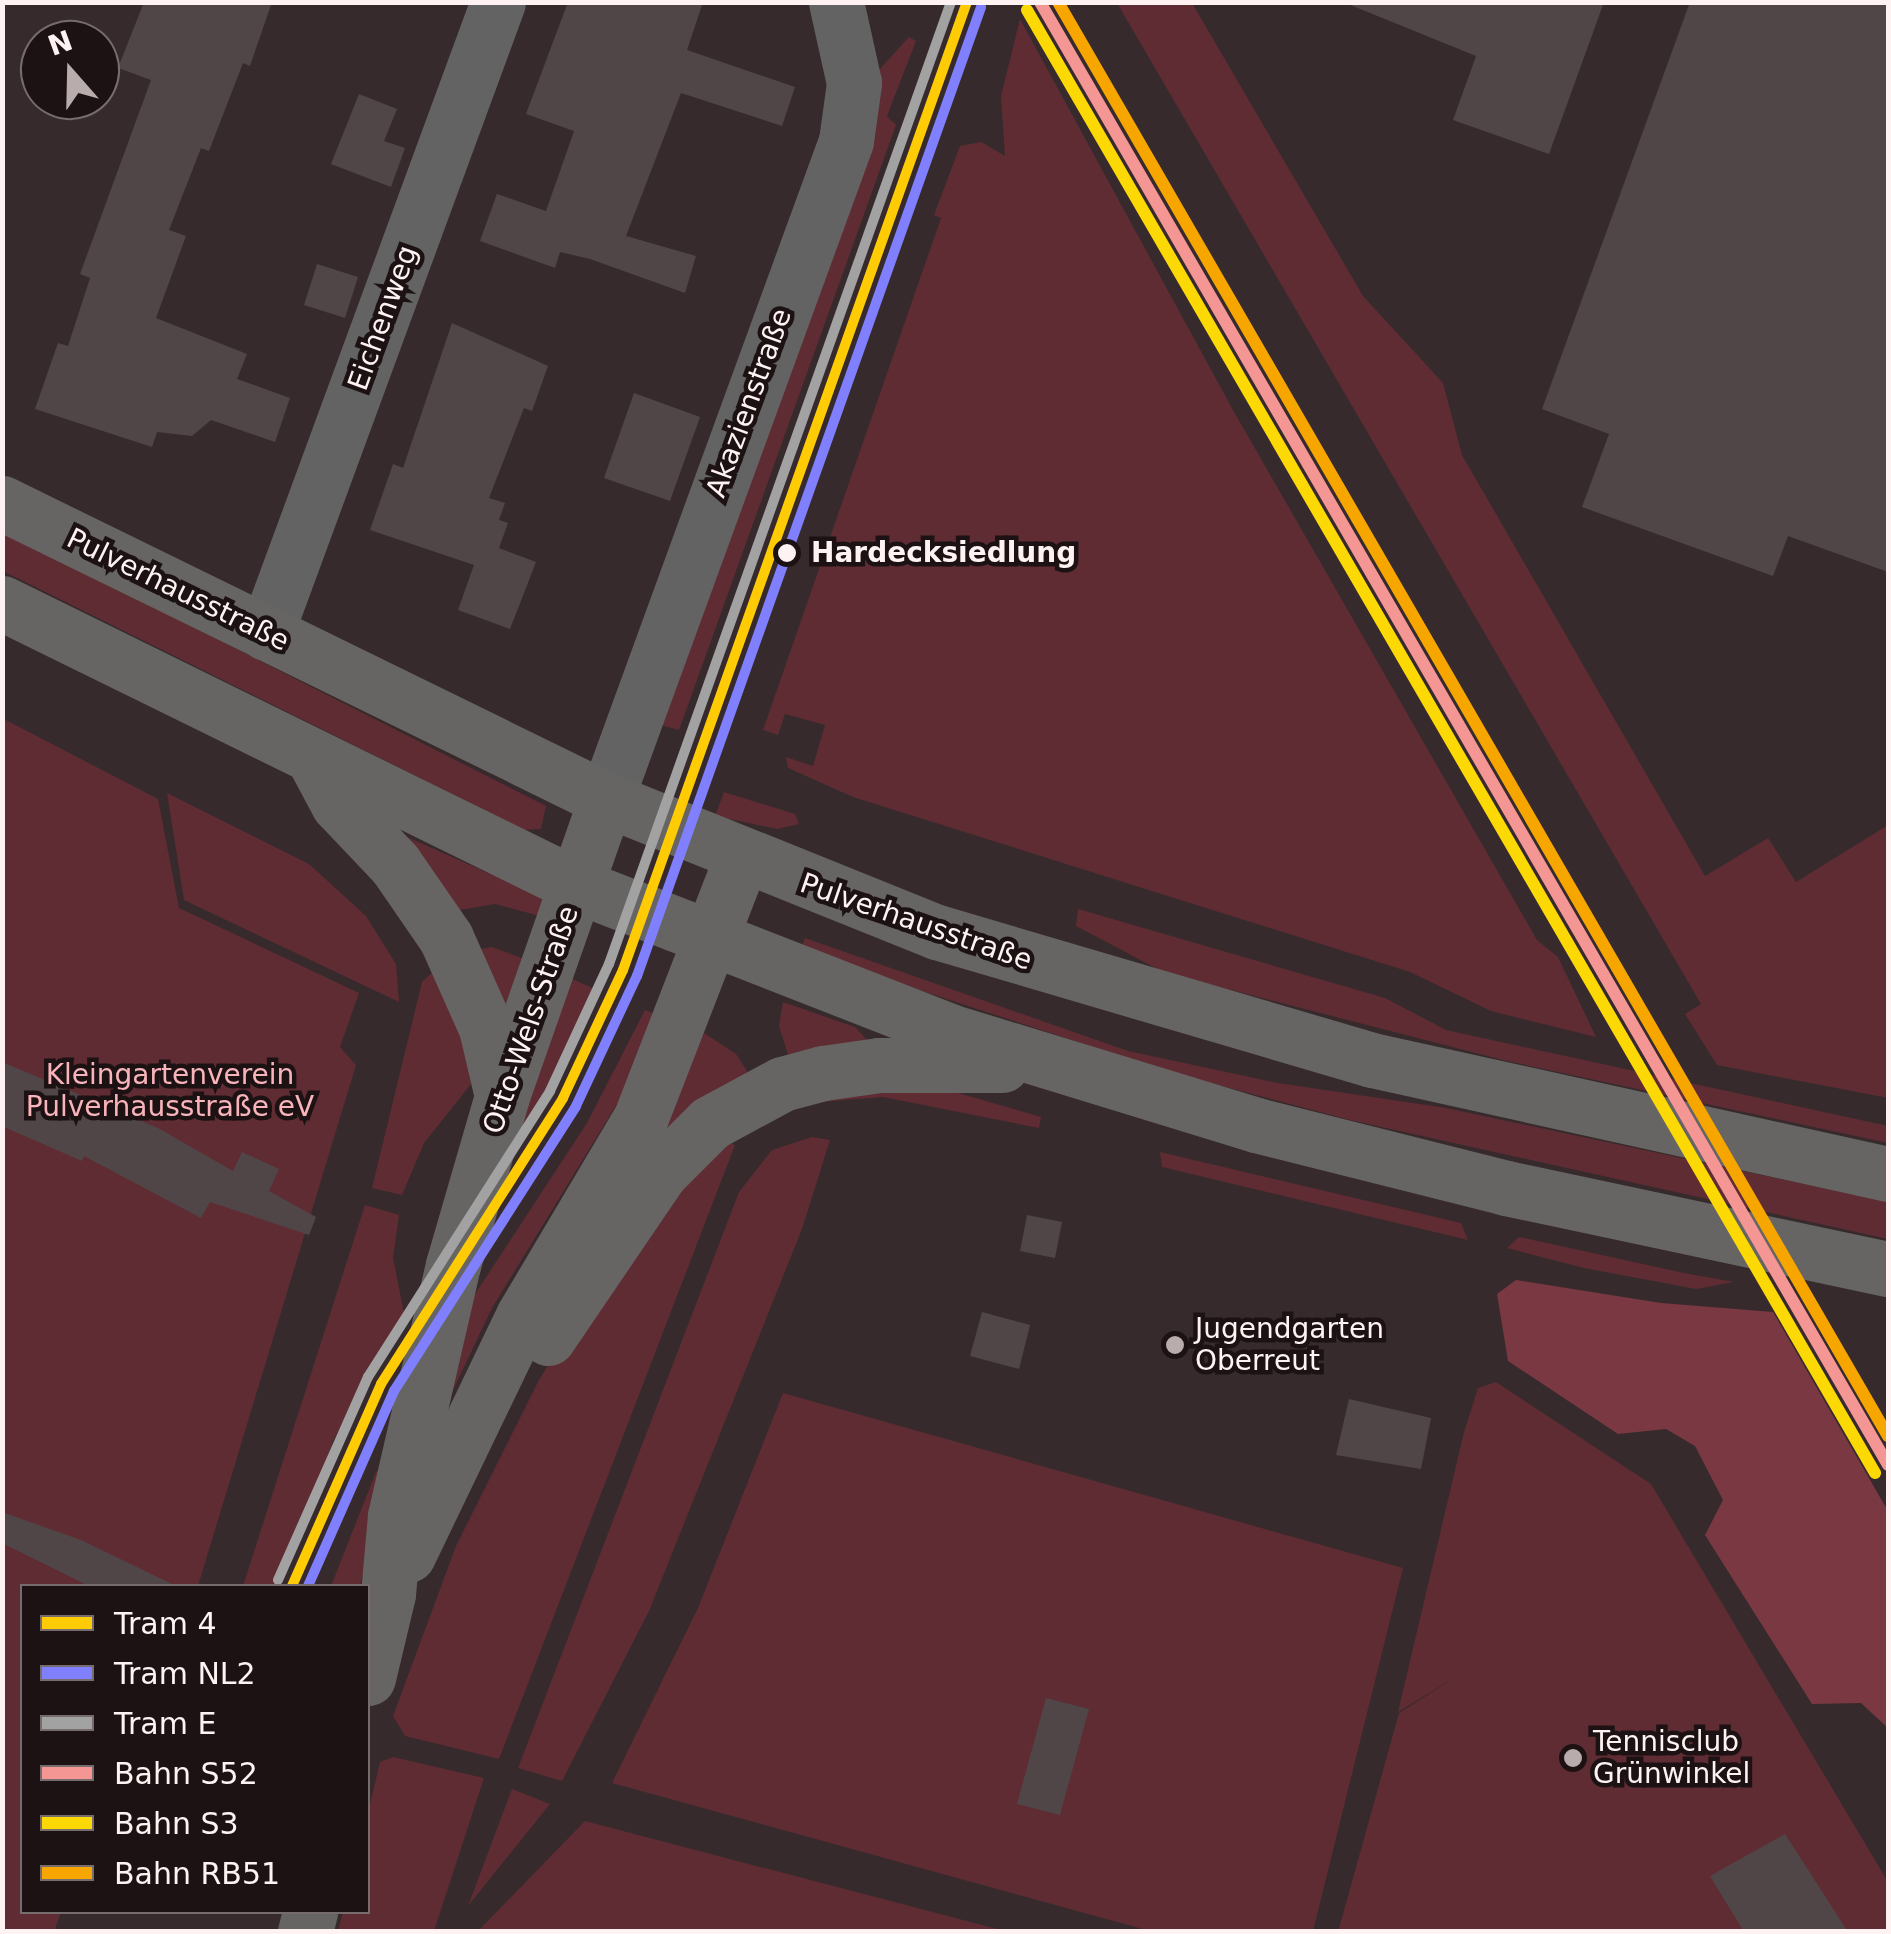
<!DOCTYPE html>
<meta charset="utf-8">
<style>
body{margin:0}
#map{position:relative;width:1891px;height:1934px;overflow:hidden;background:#362a2c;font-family:"DejaVu Sans",sans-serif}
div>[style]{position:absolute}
.green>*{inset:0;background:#5f2c33}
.forest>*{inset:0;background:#7a3942}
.building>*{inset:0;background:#504648}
.street>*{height:55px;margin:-27.5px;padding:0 27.5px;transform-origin:27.5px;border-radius:27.5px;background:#626362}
.secondary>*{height:55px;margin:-27.5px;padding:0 27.5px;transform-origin:27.5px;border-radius:27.5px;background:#666563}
.rail-1>*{height:12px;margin:-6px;padding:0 6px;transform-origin:6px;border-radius:6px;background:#f49694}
.rail-2>*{height:12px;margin:-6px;padding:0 6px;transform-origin:6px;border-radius:6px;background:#fcd804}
.rail-3>*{height:12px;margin:-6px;padding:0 6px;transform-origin:6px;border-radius:6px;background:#f7a600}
.tram-1>*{height:10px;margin:-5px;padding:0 5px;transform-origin:5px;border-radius:5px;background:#ffcb04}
.tram-2>*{height:10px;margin:-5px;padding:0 5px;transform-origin:5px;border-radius:5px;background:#8080ff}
.tram-3>*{height:10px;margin:-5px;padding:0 5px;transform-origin:5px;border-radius:5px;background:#a2a2a2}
.dots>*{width:28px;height:28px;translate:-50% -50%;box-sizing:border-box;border:5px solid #1c1213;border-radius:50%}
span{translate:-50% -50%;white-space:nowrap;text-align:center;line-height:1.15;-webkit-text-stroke:9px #1c1213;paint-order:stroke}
.street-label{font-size:28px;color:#fef2f2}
.stop-label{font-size:28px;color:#fef2f2;font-weight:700}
.left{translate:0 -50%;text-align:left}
.park-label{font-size:28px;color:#f8b4ba}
.poi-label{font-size:28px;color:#fef2f2}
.frame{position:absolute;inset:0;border:5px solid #fef2f2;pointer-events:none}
.legend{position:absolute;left:20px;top:1584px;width:350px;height:330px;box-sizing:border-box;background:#1c1213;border:2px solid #766c6c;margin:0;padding:12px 18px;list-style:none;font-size:30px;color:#fef2f2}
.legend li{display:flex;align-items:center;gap:20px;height:50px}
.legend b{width:50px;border:2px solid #766c6c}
.north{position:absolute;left:20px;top:20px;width:100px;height:100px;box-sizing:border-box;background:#1c1213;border:2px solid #766c6c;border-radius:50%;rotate:340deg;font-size:28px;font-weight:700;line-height:40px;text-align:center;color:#fef2f2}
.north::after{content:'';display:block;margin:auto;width:35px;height:45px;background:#b8acad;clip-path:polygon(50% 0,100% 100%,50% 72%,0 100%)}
</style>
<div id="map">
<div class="green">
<i style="clip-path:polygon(1117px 3px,1192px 3px,1363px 296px,1443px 383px,1462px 455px,1705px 876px,1768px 838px,1796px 882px,1888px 825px,1888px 1098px,1717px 1065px,1685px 1014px,1701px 1004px)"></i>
<i style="clip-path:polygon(1020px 19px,1233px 410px,1537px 940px,1558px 957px,1596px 1037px,1491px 1011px,1410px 972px,853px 797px,788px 768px,786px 757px,813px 766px,825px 725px,785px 714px,778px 735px,763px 730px,941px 218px,934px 215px,960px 146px,981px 142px,1005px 156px,1001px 96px)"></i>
<i style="clip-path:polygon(909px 37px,916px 41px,887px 116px,896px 125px,679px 730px,654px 723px,870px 80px)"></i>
<i style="clip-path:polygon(2px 530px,546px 806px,541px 829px,525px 830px,3px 571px)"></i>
<i style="clip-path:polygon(2px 718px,158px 799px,179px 908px,359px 993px,340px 1047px,356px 1065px,198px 1586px,22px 1586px,22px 1912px,61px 1912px,54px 1932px,2px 1931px)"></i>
<i style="clip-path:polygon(724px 792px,795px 814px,799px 824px,777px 829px,715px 816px)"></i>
<i style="clip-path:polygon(167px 793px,309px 864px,366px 916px,396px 964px,399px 1002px,184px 900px)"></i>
<i style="clip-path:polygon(398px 833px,553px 902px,551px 919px,495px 904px,448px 912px)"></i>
<i style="clip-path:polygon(1078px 909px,1385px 998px,1446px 1030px,1888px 1126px,1888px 1143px,1507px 1061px,1165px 973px,1076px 926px)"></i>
<i style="clip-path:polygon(805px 938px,1128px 1051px,1278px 1083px,1446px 1108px,1888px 1202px,1888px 1239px,1350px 1120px,1173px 1073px,800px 951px)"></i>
<i style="clip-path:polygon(492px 947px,535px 963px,504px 1029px,469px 951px)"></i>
<i style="clip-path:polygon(439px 966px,467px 1049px,471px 1084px,424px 1143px,402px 1195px,372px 1188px,422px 982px)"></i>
<i style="clip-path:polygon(566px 976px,601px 992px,557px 1081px,501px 1171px)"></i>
<i style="clip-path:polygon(783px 1002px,855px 1027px,868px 1041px,791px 1064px,779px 1026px)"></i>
<i style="clip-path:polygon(645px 1010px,660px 1016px,628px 1086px,492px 1308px,447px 1403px,458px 1320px,587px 1123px)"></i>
<i style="clip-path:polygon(704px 1033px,736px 1054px,753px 1080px,668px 1137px,659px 1131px)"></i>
<i style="clip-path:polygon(944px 1089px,1041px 1117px,1039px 1128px,883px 1097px,819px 1102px,817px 1092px)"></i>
<i style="clip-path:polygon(812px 1137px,830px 1140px,802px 1229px,649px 1611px,562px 1781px,518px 1768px,739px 1192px,772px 1150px)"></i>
<i style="clip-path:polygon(716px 1138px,735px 1145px,499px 1759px,405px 1736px,393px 1716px,456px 1546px,539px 1380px,641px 1217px)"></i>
<i style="clip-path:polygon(1160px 1152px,1461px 1223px,1468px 1240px,1162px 1167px)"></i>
<i style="clip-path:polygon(365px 1205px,399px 1215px,393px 1258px,404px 1313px,334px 1439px,278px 1586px,243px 1586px)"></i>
<i style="clip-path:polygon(1519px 1237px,1684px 1273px,1734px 1282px,1696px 1289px,1584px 1268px,1507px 1248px)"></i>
<i style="clip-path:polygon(1496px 1382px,1651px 1484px,1888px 1882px,1888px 1931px,1338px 1932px,1399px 1713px,1459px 1675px,1398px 1712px,1464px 1432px,1478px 1388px)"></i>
<i style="clip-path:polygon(783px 1393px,1403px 1568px,1313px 1931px,1150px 1931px,612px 1783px,698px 1608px)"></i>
<i style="clip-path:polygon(391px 1459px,360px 1586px,331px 1586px,376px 1472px)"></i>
<i style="clip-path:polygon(393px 1757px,484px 1778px,434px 1931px,338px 1931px,343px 1912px,368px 1912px,368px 1813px,380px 1762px)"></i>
<i style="clip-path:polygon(512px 1789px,550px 1804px,468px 1906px)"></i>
<i style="clip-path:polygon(585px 1821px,1005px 1931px,478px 1931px)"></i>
</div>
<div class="forest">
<i style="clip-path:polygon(1516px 1280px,1661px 1303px,1773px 1312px,1888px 1511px,1888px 1728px,1861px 1703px,1812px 1704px,1705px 1535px,1723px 1500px,1695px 1446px,1666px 1429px,1618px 1434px,1508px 1361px,1497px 1294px)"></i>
</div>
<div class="building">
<i style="clip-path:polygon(144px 2px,272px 2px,250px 66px,243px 63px,209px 151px,201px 148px,169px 230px,186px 236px,156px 318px,247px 354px,237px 379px,290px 398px,275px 442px,211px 420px,192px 436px,157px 432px,152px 447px,35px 409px,58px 343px,68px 346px,90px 278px,80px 274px,151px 80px,118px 68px)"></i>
<i style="clip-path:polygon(568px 2px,703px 2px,687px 50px,795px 87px,782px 126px,681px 93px,626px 236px,696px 256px,685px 293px,590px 259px,560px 252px,555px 268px,480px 241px,497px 194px,546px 211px,574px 131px,526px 114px)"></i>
<i style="clip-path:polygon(1343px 2px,1604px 2px,1549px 154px,1453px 120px,1476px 56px)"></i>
<i style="clip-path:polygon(1690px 2px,1888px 2px,1888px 572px,1788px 536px,1773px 576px,1582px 507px,1609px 434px,1542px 409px)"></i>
<i style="clip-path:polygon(359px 94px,397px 109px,384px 141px,405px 148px,391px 187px,331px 164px)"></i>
<i style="clip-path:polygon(317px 264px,358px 277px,345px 318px,304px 305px)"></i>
<i style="clip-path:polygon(452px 323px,548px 366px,532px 411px,524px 408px,489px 498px,505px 503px,499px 520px,508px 523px,499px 548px,536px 562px,510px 629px,458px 610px,474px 565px,370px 530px,393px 464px,403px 468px)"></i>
<i style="clip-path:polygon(634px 393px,700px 417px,670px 501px,604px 478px)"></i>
<i style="clip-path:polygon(2px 1062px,158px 1128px,233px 1171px,242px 1152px,279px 1169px,269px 1191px,316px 1217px,309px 1235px,210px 1202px,201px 1218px,84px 1156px,82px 1161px,2px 1126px)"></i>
<i style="clip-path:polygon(1027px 1215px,1062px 1222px,1055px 1258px,1020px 1251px)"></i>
<i style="clip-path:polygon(982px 1312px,1030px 1325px,1019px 1369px,970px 1356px)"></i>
<i style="clip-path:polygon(1349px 1399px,1431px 1418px,1421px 1469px,1336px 1455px)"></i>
<i style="clip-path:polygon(2px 1512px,81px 1540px,176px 1586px,89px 1586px,2px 1543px)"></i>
<i style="clip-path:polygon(1046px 1698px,1089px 1709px,1060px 1815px,1017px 1804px)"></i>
<i style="clip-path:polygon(1785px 1834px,1848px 1932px,1744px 1932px,1710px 1876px)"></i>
</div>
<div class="street">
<i style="left:266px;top:633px;width:672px;rotate:-69.81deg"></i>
<i style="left:606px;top:799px;width:700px;rotate:-69.96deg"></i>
<i style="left:846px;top:141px;width:59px;rotate:-82.1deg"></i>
<i style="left:854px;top:83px;width:83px;rotate:-102.5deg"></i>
</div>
<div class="secondary">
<i style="left:2px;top:503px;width:673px;rotate:26.11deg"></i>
<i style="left:606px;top:799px;width:357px;rotate:21.9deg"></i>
<i style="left:937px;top:932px;width:453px;rotate:16.4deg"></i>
<i style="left:1372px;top:1060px;width:528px;rotate:12.46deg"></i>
<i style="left:2px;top:603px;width:642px;rotate:26.17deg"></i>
<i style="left:578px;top:886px;width:398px;rotate:21.3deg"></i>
<i style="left:949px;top:1031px;width:321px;rotate:17deg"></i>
<i style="left:1256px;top:1125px;width:258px;rotate:14.1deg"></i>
<i style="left:1506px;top:1188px;width:390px;rotate:12deg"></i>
<i style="left:315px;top:761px;width:49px;rotate:61.9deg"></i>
<i style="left:338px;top:804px;width:83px;rotate:46.5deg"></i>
<i style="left:395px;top:864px;width:90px;rotate:55.4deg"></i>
<i style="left:446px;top:938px;width:98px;rotate:66deg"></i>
<i style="left:486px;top:1028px;width:70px;rotate:76.8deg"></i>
<i style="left:548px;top:1338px;width:201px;rotate:-55.8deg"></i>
<i style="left:661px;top:1172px;width:69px;rotate:-45deg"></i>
<i style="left:710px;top:1123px;width:82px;rotate:-28.4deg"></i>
<i style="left:782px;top:1084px;width:42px;rotate:-15deg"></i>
<i style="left:823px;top:1073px;width:57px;rotate:-8.1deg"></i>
<i style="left:879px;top:1065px;width:123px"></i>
<i style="left:408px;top:1555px;width:265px;rotate:-64.3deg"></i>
<i style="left:523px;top:1316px;width:231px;rotate:-59.3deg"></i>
<i style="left:641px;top:1117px;width:277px;rotate:-68.8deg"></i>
<i style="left:368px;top:1678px;width:86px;rotate:-76.6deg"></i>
<i style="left:388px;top:1594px;width:78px;rotate:-84.9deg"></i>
<i style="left:395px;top:1516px;width:258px;rotate:-77deg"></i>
<i style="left:453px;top:1265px;width:176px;rotate:-73.8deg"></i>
<i style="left:502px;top:1096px;width:315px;rotate:-70.7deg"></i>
<i style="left:305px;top:1932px;width:21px;rotate:-76deg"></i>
</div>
<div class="rail-1">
<i style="left:1040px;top:2px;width:1691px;rotate:59.9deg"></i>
</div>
<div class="rail-2">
<i style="left:1027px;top:10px;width:1691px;rotate:59.9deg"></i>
</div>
<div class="rail-3">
<i style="left:1058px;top:2px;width:1657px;rotate:59.94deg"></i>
</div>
<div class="tram-1">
<i style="left:292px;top:1586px;width:221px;rotate:-66.2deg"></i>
<i style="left:381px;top:1384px;width:339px;rotate:-57.5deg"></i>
<i style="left:563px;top:1098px;width:141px;rotate:-64.9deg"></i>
<i style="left:623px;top:970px;width:1027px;rotate:-70.44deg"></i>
</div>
<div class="tram-2">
<i style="left:308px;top:1586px;width:213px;rotate:-66.2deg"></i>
<i style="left:394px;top:1391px;width:338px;rotate:-57.4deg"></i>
<i style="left:576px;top:1106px;width:144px;rotate:-64.9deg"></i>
<i style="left:637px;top:976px;width:1028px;rotate:-70.45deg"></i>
</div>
<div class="tram-3">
<i style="left:278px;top:1580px;width:222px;rotate:-66.1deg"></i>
<i style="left:368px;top:1377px;width:339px;rotate:-57.5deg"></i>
<i style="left:550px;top:1091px;width:140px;rotate:-65.1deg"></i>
<i style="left:609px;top:964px;width:1021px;rotate:-70.43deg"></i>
</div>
<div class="dots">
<i style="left:787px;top:553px;background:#fef2f2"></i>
<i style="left:1175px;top:1345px;background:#b8acad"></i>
<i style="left:1573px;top:1758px;background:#b8acad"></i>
</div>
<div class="street-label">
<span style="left:383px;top:318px;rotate:-70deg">Eichenweg</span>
<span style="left:749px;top:403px;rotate:-70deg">Akazienstraße</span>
<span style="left:178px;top:590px;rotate:26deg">Pulverhausstraße</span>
<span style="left:916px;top:922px;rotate:19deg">Pulverhausstraße</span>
<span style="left:531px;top:1020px;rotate:-71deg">Otto-Wels-Straße</span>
</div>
<div class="stop-label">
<span class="left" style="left:811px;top:553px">Hardecksiedlung</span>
</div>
<div class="park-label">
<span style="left:170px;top:1091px">Kleingartenverein<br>Pulverhausstraße eV</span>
</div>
<div class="poi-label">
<span class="left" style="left:1195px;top:1345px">Jugendgarten<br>Oberreut</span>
<span class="left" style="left:1593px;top:1758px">Tennisclub<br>Grünwinkel</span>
</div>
<div class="frame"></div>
<ul class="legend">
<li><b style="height:12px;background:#ffcb04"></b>Tram 4</li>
<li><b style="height:12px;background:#8080ff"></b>Tram NL2</li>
<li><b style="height:12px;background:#a2a2a2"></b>Tram E</li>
<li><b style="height:12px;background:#f49694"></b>Bahn S52</li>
<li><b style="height:12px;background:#fcd804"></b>Bahn S3</li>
<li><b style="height:12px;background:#f7a600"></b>Bahn RB51</li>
</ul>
<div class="north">N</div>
</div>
